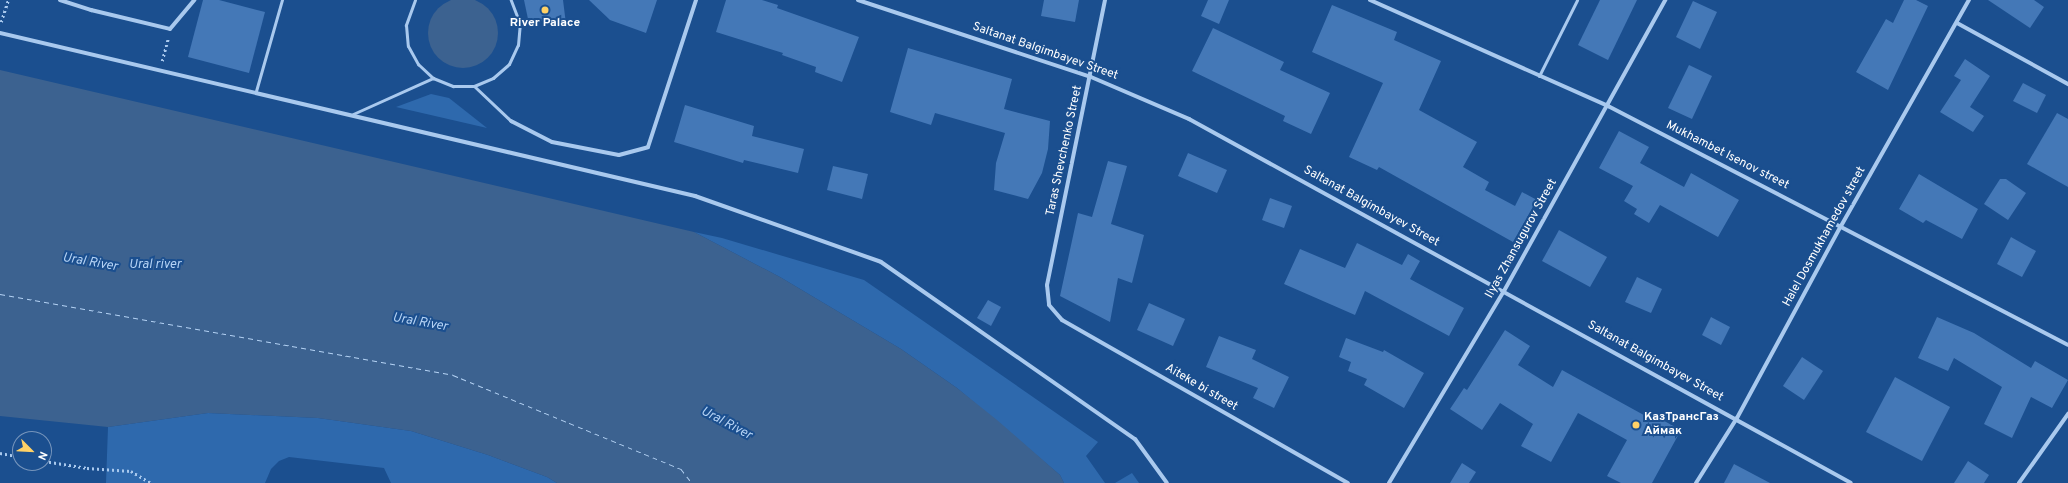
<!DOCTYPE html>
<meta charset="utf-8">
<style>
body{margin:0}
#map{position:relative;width:2068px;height:483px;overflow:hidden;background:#1b4f8f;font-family:Overpass,sans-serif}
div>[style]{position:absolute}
.green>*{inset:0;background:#2e69ad}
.water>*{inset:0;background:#3c6290}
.round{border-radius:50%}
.ferry>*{height:1px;margin-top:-0.5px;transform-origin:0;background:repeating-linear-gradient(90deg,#b5d3f5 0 5px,transparent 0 9px)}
.building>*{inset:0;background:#4478b7}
.path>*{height:2.5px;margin-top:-1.25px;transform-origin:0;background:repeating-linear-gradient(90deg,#a9c9ee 0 2px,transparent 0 5px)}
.lane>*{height:3px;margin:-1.5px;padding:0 1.5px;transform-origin:1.5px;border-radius:1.5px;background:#a9c9ee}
.street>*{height:4px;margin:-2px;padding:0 2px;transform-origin:2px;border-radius:2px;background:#a9c9ee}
.dots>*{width:11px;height:11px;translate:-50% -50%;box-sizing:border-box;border:2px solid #1b4f8f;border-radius:50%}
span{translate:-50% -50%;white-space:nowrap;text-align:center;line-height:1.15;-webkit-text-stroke:4px #1b4f8f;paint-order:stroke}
.poi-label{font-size:12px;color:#fff;font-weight:700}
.left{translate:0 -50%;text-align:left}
.street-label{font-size:12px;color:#fff}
.water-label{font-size:13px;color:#b5d3f5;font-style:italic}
.north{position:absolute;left:12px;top:431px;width:40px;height:40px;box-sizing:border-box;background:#1b4f8f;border:1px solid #7695bc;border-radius:50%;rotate:114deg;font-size:11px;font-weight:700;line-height:16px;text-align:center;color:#fff}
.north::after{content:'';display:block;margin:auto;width:14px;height:18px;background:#ffd166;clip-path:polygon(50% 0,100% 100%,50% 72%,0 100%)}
</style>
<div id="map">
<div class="green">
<i style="clip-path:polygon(431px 94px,449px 98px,487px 128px,396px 107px)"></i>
<i style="clip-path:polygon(694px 232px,722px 238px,864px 280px,1098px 442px,1086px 456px,1105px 483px,1064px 483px,1060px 475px,957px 388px,901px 349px,780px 277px)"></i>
<i style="clip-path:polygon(208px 413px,318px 418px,411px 431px,488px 455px,547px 477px,557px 483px,391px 483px,384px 468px,289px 457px,279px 461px,271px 469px,265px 483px,106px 483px,108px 427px)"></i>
<i style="clip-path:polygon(1132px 473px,1139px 483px,1115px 483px)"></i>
</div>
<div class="water">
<i class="round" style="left:428px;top:-2px;width:70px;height:70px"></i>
<i style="clip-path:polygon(0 70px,694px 232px,780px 277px,901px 349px,957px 388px,997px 420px,1060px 475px,1064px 483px,557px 483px,547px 477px,488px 455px,411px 431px,318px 418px,208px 413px,108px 427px,0 416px)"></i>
</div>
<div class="ferry">
<i style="left:0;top:294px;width:460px;rotate:10.1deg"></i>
<i style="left:453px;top:375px;width:247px;rotate:22.4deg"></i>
<i style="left:681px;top:469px;width:18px;rotate:52deg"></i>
</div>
<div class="building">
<i style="clip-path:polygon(203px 0,219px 0,265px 12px,249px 73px,188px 57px)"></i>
<i style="clip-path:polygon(524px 0,563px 0,566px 24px,528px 19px)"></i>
<i style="clip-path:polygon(589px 0,657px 0,646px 33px,610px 20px)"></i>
<i style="clip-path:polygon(726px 0,762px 0,778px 5px,777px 8px,859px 37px,842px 82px,815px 72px,816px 67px,782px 55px,783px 53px,716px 32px)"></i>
<i style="clip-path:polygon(1044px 0,1079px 0,1075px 22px,1041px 16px)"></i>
<i style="clip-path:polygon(1208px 0,1229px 0,1219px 24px,1201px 16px)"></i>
<i style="clip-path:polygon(1600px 0,1637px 0,1608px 60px,1578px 45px)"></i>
<i style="clip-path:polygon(1904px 0,1916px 0,1928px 6px,1888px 90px,1856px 72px,1886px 19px,1893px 23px)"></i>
<i style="clip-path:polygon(1988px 0,2034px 0,2044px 7px,2030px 28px)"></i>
<i style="clip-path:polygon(1693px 1px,1717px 12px,1700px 49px,1676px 37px)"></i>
<i style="clip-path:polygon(1332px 5px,1397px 32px,1394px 40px,1441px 61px,1419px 110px,1477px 142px,1463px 167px,1489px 182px,1485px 190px,1515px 206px,1522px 192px,1537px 200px,1513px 242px,1379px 167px,1377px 170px,1349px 157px,1383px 83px,1312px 52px)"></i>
<i style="clip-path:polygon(1213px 28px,1284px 62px,1280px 70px,1330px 93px,1311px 134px,1283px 121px,1285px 116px,1192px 71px)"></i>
<i style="clip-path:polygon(908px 48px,1012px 79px,1004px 109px,1050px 121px,1048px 149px,1042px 173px,1028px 199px,994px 190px,996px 163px,1005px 133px,935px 113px,931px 125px,890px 112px)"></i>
<i style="clip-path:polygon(1965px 59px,1990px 76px,1970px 107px,1984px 116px,1973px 132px,1940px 112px,1961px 80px,1954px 76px)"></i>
<i style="clip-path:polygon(1689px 65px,1712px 76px,1692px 119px,1668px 108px)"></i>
<i style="clip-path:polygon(2023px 83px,2046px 95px,2037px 113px,2013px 101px)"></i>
<i style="clip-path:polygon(685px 105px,754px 126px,752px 136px,804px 149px,798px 173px,744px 160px,743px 163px,674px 142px)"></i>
<i style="clip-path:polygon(2057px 113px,2068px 119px,2068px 187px,2027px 164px)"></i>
<i style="clip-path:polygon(1619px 131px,1649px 147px,1640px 163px,1684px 187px,1691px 173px,1739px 200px,1718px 237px,1660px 205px,1649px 223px,1634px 214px,1637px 209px,1624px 201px,1633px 186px,1599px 168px)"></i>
<i style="clip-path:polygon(1188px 153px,1227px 170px,1217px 193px,1178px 176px)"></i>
<i style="clip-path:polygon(1108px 161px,1127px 166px,1111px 224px,1144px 235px,1132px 283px,1118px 278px,1110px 322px,1060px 296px,1078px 213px,1092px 217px)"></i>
<i style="clip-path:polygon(833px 166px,868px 174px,862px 199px,827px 190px)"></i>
<i style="clip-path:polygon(1919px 174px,1978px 209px,1962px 239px,1926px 220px,1923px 223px,1899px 209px)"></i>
<i style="clip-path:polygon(2000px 179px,2006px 179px,2026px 193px,2008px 220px,1984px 204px)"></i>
<i style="clip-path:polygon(1270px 198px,1292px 206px,1284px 228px,1262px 220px)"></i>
<i style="clip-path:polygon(1559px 230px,1607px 257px,1590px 287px,1542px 261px)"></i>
<i style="clip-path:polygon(2011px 237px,2036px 251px,2022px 277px,1997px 264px)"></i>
<i style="clip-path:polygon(1357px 243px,1402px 265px,1408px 254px,1420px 261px,1410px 279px,1464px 308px,1449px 336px,1365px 291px,1355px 315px,1284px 284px,1300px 249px,1345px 268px)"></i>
<i style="clip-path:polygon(1637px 277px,1662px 289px,1651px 313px,1625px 302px)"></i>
<i style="clip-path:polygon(988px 300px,1001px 307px,991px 326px,977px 318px)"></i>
<i style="clip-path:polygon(1149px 303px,1185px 319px,1173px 346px,1137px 330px)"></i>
<i style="clip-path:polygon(1711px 317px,1730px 327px,1721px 345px,1702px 335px)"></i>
<i style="clip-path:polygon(1937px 317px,1974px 333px,2031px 368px,2035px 361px,2068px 380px,2052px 408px,2031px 397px,2012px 438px,1984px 424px,2002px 387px,1954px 358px,1948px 371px,1918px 358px)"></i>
<i style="clip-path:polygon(1505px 330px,1530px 346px,1518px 365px,1553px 387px,1562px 370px,1651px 419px,1653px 415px,1681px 430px,1652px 483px,1621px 483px,1607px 476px,1627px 440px,1578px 413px,1551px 462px,1521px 446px,1533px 424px,1500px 403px,1482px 430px,1450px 409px,1464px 388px,1467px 390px)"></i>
<i style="clip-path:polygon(1219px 336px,1256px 350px,1252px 359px,1289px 377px,1274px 408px,1253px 398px,1258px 388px,1206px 367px)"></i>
<i style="clip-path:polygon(1346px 338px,1383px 352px,1384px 350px,1424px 373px,1404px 408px,1364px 385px,1367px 379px,1348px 371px,1351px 362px,1339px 357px)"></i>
<i style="clip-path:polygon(1802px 357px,1823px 371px,1804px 400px,1783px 386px)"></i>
<i style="clip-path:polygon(1895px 377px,1950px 407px,1922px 461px,1866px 432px)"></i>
<i style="clip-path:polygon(1968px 461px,1989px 475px,1984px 483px,1954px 483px)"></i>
<i style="clip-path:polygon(1462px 463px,1476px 472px,1469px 483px,1450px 483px)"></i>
<i style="clip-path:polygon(1734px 464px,1770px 483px,1724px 483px)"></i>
</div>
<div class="path">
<i style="left:1px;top:22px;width:23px;rotate:-72deg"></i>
<i style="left:162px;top:61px;width:23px;rotate:-75deg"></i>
<i style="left:0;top:453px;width:20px;rotate:11deg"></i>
<i style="left:44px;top:461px;width:44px;rotate:9.2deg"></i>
<i style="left:87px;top:468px;width:44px;rotate:3.9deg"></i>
<i style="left:131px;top:471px;width:23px;rotate:31deg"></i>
</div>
<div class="lane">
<i style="left:415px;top:0;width:27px;rotate:110deg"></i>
<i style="left:406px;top:25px;width:21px;rotate:85deg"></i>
<i style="left:408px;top:46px;width:21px;rotate:61deg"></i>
<i style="left:418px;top:64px;width:21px;rotate:43deg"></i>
<i style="left:433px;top:78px;width:22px;rotate:22deg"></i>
<i style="left:453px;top:86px;width:21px"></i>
<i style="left:474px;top:86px;width:21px;rotate:-23deg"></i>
<i style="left:493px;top:78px;width:21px;rotate:-41deg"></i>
<i style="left:509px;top:64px;width:21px;rotate:-65deg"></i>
<i style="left:518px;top:45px;width:21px;rotate:-85deg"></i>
<i style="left:520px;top:24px;width:26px;rotate:-111deg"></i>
<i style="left:1539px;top:76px;width:85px;rotate:-63.4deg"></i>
<i style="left:474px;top:86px;width:51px;rotate:43.4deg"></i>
<i style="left:256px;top:91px;width:95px;rotate:-74.1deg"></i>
<i style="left:353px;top:114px;width:88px;rotate:-24.2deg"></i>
</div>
<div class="street">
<i style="left:60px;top:0;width:33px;rotate:18deg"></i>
<i style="left:91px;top:10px;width:81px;rotate:13.5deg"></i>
<i style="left:170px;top:29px;width:38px;rotate:-50deg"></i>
<i style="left:858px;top:0;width:245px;rotate:18.3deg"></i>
<i style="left:1091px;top:77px;width:107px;rotate:23.2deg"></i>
<i style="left:1189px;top:119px;width:755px;rotate:28.8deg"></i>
<i style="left:1105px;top:0;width:291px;rotate:101.5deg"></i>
<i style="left:1047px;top:285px;width:20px;rotate:84deg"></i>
<i style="left:1049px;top:305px;width:20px;rotate:49deg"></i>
<i style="left:1062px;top:320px;width:329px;rotate:29.7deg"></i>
<i style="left:1370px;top:0;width:261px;rotate:24deg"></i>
<i style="left:1608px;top:106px;width:518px;rotate:27.45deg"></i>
<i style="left:1957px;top:23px;width:127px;rotate:28.8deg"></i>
<i style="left:0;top:33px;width:714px;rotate:13.2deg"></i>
<i style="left:695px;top:196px;width:197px;rotate:19.5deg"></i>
<i style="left:881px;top:262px;width:310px;rotate:34.9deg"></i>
<i style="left:1135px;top:439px;width:54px;rotate:54deg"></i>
<i style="left:511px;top:121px;width:46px;rotate:27.1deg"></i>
<i style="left:552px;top:142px;width:68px;rotate:11deg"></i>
<i style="left:619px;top:155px;width:30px;rotate:-15deg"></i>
<i style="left:648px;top:147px;width:155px;rotate:-71.9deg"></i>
<i style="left:1389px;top:483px;width:224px;rotate:-59.1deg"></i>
<i style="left:1504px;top:291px;width:333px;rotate:-61deg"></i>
<i style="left:1696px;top:483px;width:77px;rotate:-57.8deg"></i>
<i style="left:1737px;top:418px;width:218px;rotate:-61.6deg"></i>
<i style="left:1841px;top:226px;width:260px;rotate:-60.5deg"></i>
<i style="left:2019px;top:483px;width:85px;rotate:-54.6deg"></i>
</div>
<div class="dots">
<i style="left:545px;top:10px;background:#ffd166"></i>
<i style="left:1636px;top:425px;background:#ffd166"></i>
</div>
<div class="poi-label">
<span style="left:545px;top:24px">River Palace</span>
<span class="left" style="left:1644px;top:425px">КазТрансГаз<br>Аймак</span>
</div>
<div class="street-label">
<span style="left:1045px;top:52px;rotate:19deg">Saltanat Balgimbayev Street</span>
<span style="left:1065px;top:151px;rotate:-78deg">Taras Shevchenko Street</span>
<span style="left:1727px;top:156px;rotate:27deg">Mukhambet Isenov street</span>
<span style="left:1371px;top:207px;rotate:29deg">Saltanat Balgimbayev Street</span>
<span style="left:1825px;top:237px;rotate:-61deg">Halel Dosmukhamedov street</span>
<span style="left:1522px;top:239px;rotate:-61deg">Ilyas Zhansugurov Street</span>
<span style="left:1655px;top:362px;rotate:29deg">Saltanat Balgimbayev Street</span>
<span style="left:1201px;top:388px;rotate:30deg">Aiteke bi street</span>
</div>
<div class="water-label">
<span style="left:90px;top:263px;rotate:10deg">Ural River</span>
<span style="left:155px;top:265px">Ural river</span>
<span style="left:420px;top:323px;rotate:10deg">Ural River</span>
<span style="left:726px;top:424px;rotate:28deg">Ural River</span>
</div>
<div class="north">N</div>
</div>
